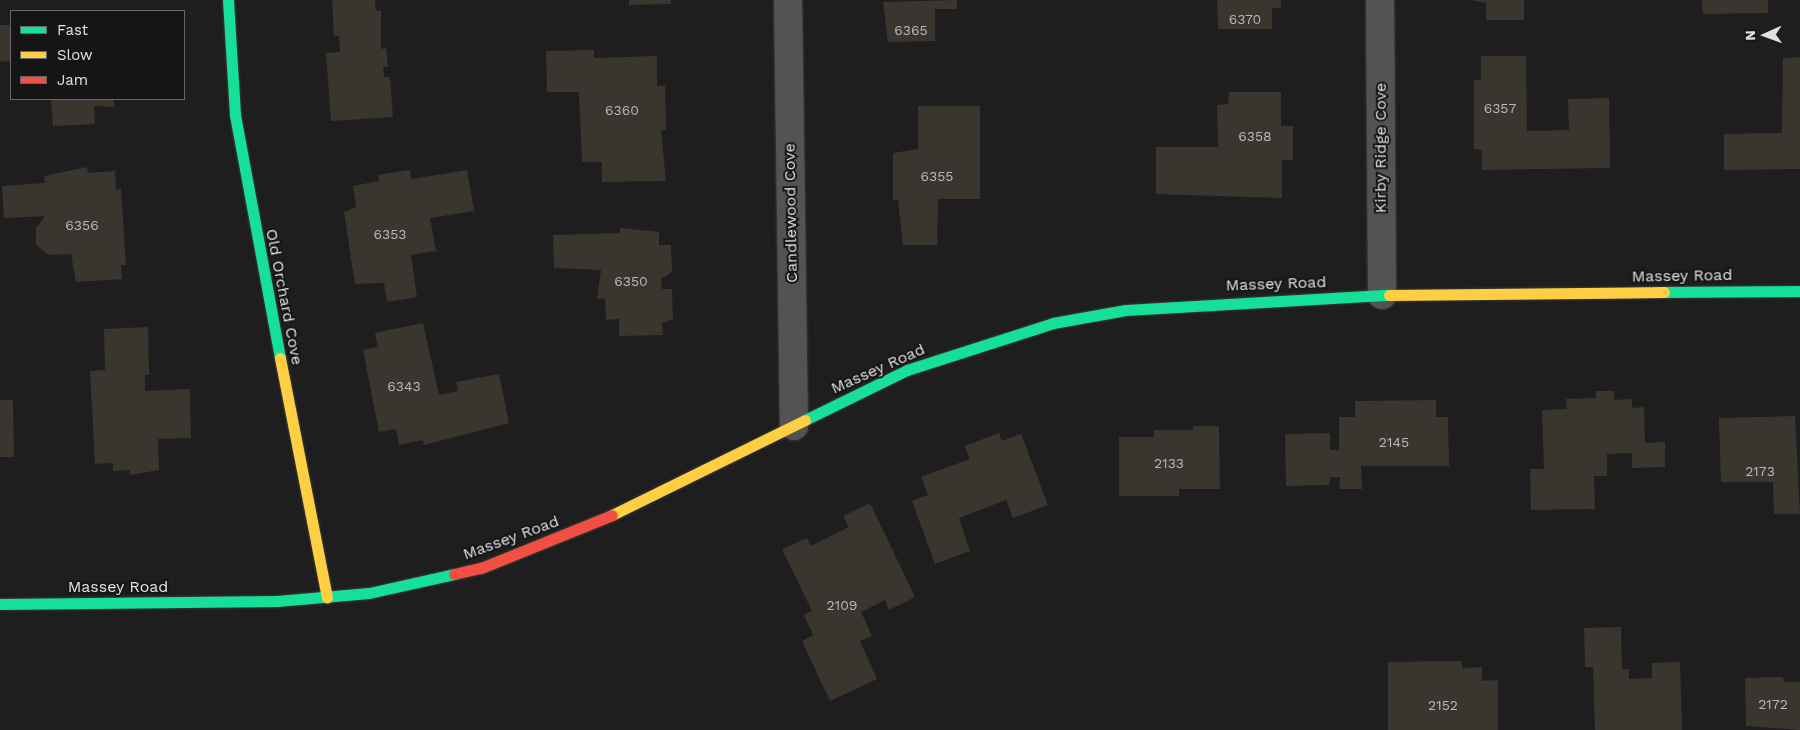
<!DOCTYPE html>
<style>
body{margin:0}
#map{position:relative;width:1800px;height:730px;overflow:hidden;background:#1e1e1f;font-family:"Work Sans",sans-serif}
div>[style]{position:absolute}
.building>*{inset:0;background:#3b352f}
.roads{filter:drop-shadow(0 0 1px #3c3b3d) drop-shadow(0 0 1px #3c3b3d)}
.street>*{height:28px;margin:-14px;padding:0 14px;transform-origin:14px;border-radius:14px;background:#535354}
.fast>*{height:11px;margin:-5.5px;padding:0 5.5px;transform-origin:5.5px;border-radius:5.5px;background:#16e098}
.slow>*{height:11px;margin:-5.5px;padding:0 5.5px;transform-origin:5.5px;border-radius:5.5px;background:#ffcf43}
.jam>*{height:11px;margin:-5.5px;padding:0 5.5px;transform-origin:5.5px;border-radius:5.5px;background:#f24e42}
span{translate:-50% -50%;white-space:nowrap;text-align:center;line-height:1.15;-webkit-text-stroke:4px #151417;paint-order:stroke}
.number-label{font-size:14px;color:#b8b6b6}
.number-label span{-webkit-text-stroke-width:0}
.street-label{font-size:16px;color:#e2e1e3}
.legend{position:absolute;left:10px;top:10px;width:175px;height:90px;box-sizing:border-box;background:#151417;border:1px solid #676669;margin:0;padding:6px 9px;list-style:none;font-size:15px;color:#e2e1e3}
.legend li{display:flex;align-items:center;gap:10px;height:25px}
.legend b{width:25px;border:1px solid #676669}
.north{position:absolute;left:1740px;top:10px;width:50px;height:50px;-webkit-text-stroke:4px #151417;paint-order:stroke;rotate:268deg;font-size:14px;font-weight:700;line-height:20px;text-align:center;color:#e2e1e3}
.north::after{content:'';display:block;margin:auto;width:18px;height:22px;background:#e2e1e3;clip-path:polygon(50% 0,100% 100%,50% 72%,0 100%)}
</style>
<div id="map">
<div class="building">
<i style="clip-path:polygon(332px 0,375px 0,376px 11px,381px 11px,381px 49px,386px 48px,388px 67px,383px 67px,384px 77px,390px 77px,393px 117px,331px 121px,326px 53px,340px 52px,339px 36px,334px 36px)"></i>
<i style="clip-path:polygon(629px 0,671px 0,671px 4px,629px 5px)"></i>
<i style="clip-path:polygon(957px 0,957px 9px,935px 9px,935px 41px,888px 42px,883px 2px)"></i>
<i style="clip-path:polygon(1217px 0,1281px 0,1281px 8px,1272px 8px,1272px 29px,1218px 29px)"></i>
<i style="clip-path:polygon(1471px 0,1524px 0,1524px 20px,1486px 20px,1486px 3px)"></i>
<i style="clip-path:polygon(1702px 0,1768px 0,1768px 13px,1703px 14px)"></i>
<i style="clip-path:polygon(0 25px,11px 25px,11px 61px,0 62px)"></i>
<i style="clip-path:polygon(594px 50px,594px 58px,657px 56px,657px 86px,665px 86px,666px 130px,661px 130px,666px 181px,602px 182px,602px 162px,582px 162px,579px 92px,547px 92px,546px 51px)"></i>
<i style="clip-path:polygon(1481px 56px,1526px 56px,1527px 131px,1569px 130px,1568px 99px,1609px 98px,1610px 168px,1482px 170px,1482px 150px,1474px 149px,1474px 80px,1481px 80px)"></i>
<i style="clip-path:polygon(1800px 57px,1800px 169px,1724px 170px,1724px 134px,1782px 133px,1783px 58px)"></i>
<i style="clip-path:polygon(1229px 92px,1281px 92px,1281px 126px,1293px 126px,1293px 160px,1282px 160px,1282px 198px,1156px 194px,1156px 147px,1218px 147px,1217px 105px,1228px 104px)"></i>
<i style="clip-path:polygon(51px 99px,114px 99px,114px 107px,94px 106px,95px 124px,53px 126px)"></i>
<i style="clip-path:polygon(918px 106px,980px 106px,980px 199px,938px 199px,937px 245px,903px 245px,898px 200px,893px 200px,893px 153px,918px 149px)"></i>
<i style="clip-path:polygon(87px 167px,88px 173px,115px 171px,116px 190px,121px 189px,126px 265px,121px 265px,122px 279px,76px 282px,71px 254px,49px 255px,36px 245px,36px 228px,45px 216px,4px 218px,2px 186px,45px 183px,44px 176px)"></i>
<i style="clip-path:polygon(410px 170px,411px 179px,467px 170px,474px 211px,430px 218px,436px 251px,411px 255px,417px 297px,387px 302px,384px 283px,355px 284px,344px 212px,356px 207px,353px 186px,379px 181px,378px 175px)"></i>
<i style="clip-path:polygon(620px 228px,659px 232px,659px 245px,671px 245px,672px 272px,661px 279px,662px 289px,672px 289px,673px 319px,662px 323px,663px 335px,619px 336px,619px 319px,606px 320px,605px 298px,597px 299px,601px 270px,554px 268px,553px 235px,620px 233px)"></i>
<i style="clip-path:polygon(423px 323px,439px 395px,458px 391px,456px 382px,499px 374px,509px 423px,424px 445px,423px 440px,399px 445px,396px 429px,379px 432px,363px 350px,378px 347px,375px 333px)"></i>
<i style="clip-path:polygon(148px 327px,149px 375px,145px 375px,145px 391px,190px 389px,191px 438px,158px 439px,159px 470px,130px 475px,130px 470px,113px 471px,113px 463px,95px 464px,90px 371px,105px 370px,104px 329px)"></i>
<i style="clip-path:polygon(1596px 391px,1614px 391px,1614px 400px,1632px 399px,1632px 408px,1644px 407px,1645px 443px,1665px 442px,1665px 467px,1632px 468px,1632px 453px,1607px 454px,1607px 476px,1594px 476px,1595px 509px,1531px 510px,1530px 469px,1544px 469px,1542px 410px,1567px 409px,1566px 399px,1596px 398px)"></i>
<i style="clip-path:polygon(0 400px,13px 400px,14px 457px,0 457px)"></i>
<i style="clip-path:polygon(1436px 400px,1436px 417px,1448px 417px,1449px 466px,1361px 466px,1362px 489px,1339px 489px,1340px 477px,1330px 477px,1329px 485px,1286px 486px,1285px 434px,1330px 433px,1330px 450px,1339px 450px,1339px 417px,1355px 417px,1355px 401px)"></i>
<i style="clip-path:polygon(1795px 416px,1800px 514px,1774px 514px,1773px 482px,1721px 482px,1719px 418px)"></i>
<i style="clip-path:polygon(1193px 426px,1219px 426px,1220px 489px,1179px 489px,1179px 496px,1119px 496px,1119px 437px,1154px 437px,1154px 430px,1193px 430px)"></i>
<i style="clip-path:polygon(999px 433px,1002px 441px,1021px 434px,1048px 505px,1013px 518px,1006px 500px,959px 518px,970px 551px,935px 564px,912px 501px,928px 495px,921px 477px,970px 459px,965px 446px)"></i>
<i style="clip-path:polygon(870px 503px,915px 597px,889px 610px,885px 600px,861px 612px,872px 636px,860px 641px,877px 679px,830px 701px,802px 641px,813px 635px,804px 615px,812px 611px,782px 549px,807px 538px,811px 546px,849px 527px,843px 516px)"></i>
<i style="clip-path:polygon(1621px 627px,1622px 669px,1629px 669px,1629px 679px,1652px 678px,1652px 663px,1680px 662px,1682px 730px,1595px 730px,1593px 667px,1585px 667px,1584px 628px)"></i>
<i style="clip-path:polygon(1462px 661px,1462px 668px,1482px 667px,1482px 681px,1498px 680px,1498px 730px,1388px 730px,1388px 662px)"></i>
<i style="clip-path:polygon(1783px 677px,1784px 682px,1800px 682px,1800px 730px,1746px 726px,1745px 678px)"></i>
</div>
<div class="roads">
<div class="street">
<i style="left:788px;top:0;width:426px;rotate:89.2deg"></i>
<i style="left:1380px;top:0;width:295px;rotate:89.6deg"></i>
</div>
<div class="fast">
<i style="left:228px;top:0;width:115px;rotate:86.5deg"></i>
<i style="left:235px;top:115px;width:247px;rotate:79.5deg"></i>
<i style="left:1664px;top:292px;width:136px;rotate:-0.4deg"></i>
<i style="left:805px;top:420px;width:114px;rotate:-26.1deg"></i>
<i style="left:907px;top:370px;width:153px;rotate:-17.8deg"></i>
<i style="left:1053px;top:323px;width:74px;rotate:-10.1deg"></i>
<i style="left:1126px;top:310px;width:263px;rotate:-3.3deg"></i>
<i style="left:0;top:604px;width:277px;rotate:-0.6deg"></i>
<i style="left:277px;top:601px;width:92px;rotate:-5deg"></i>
<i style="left:369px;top:593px;width:87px;rotate:-12.6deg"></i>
</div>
<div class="slow">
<i style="left:1389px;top:295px;width:275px;rotate:-0.6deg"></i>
<i style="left:280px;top:358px;width:244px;rotate:78.9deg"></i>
<i style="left:612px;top:515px;width:215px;rotate:-26.2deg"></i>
</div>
<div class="jam">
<i style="left:454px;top:574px;width:28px;rotate:-13deg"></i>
<i style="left:481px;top:568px;width:141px;rotate:-22deg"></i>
</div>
</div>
<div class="number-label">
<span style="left:1245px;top:19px">6370</span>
<span style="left:911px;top:30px">6365</span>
<span style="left:1500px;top:108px">6357</span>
<span style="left:622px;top:110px">6360</span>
<span style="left:1255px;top:136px">6358</span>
<span style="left:937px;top:176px">6355</span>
<span style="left:82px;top:225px">6356</span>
<span style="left:390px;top:234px">6353</span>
<span style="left:631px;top:281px">6350</span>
<span style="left:404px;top:386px">6343</span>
<span style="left:1394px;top:442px">2145</span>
<span style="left:1169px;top:463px">2133</span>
<span style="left:1760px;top:471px">2173</span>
<span style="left:842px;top:605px">2109</span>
<span style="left:1773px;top:704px">2172</span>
<span style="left:1443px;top:705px">2152</span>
</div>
<div class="street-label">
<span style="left:1381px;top:148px;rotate:-90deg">Kirby Ridge Cove</span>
<span style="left:791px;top:213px;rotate:-91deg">Candlewood Cove</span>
<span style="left:1682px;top:276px;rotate:-1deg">Massey Road</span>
<span style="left:1276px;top:284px;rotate:-2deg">Massey Road</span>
<span style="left:284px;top:297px;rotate:79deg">Old Orchard Cove</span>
<span style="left:878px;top:369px;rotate:-24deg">Massey Road</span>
<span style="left:511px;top:538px;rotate:-20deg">Massey Road</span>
<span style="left:118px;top:587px">Massey Road</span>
</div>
<ul class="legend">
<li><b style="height:6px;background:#16e098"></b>Fast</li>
<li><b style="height:6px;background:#ffcf43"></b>Slow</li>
<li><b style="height:6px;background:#f24e42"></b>Jam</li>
</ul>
<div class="north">N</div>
</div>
